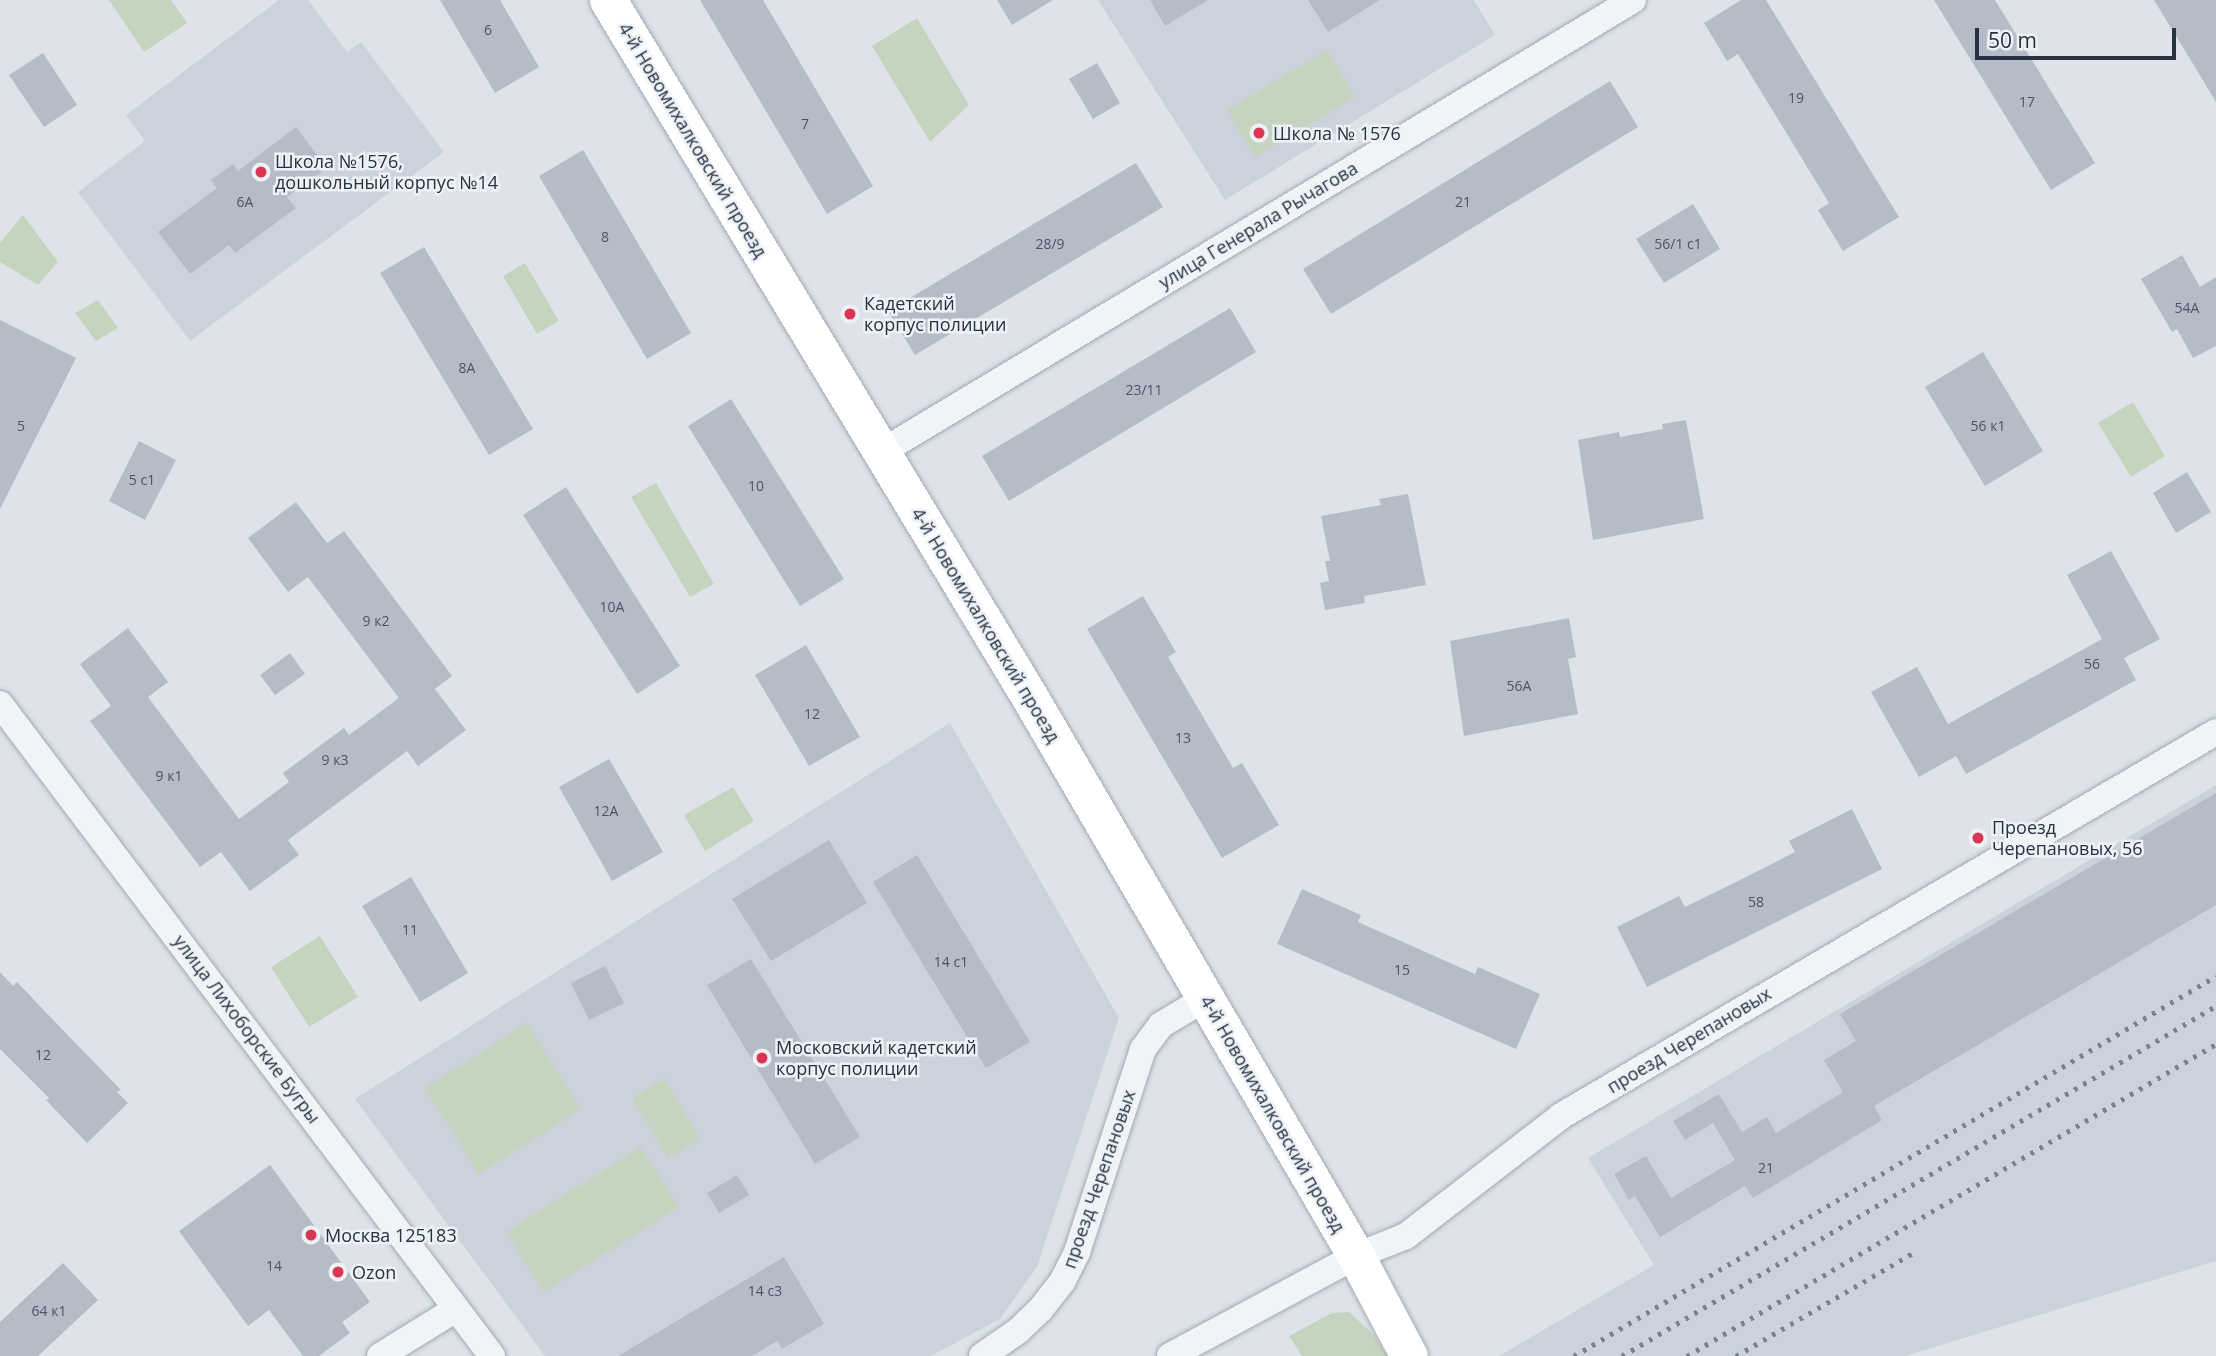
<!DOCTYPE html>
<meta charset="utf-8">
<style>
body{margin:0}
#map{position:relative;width:2216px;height:1356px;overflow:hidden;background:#dee3e9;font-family:"Open Sans",sans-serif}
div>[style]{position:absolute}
.built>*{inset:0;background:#ccd2dc}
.green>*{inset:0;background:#c5d4be}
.building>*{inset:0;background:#b5bcc7}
.roads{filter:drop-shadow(0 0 2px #a3aab4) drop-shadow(0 0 2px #a3aab4)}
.street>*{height:26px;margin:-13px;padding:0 13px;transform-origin:13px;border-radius:13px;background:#f1f4f7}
.secondary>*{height:37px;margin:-18.5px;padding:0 18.5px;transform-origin:18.5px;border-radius:18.5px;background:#fff}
.rail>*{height:5px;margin-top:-2.5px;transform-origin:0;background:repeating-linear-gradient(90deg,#768394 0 3.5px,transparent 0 10.5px)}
.dots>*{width:19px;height:19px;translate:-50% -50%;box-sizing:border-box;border:4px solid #eef2f7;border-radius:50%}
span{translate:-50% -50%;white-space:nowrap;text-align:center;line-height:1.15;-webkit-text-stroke:5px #eef2f7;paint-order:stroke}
.number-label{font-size:14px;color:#4a5463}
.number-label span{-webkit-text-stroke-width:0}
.poi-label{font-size:18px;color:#263142}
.left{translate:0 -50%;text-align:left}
.street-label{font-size:18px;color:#263142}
.scale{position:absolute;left:1975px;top:28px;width:201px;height:32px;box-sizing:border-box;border:4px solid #263142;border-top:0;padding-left:9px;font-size:21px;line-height:24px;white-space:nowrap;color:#263142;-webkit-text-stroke:5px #eef2f7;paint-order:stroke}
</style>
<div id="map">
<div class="built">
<i style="clip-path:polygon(279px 0,308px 0,347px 52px,361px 42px,444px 152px,190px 341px,78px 192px,145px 141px,126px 115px)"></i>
<i style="clip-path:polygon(1098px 0,1474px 0,1495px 35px,1225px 200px)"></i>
<i style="clip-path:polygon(950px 723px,1119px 1018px,1037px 1267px,1000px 1319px,931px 1356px,545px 1356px,355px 1099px)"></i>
<i style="clip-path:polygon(2216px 785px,2216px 1261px,1905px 1356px,1499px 1356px,1654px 1265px,1588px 1158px)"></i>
</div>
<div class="green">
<i style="clip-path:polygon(109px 0,171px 0,187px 23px,144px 52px)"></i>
<i style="clip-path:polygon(917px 18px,969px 105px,930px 142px,872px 46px)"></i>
<i style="clip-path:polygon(1327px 50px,1355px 97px,1255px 157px,1227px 110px)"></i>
<i style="clip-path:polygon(23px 215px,58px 262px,38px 285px,0 262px,0 243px)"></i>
<i style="clip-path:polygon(525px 263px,559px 321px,537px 334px,503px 276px)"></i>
<i style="clip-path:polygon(98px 300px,118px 328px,96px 341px,75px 313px)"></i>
<i style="clip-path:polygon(2133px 402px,2165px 456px,2131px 477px,2098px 423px)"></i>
<i style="clip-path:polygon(656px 483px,714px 584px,690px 597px,631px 497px)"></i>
<i style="clip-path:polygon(733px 787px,754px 821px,705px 851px,684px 815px)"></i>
<i style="clip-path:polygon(320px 936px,358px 997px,309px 1027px,271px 967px)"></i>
<i style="clip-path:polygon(527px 1023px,581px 1109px,479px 1174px,425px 1088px)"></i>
<i style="clip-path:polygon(664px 1079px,700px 1139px,668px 1158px,632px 1098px)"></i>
<i style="clip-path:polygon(641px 1147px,679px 1207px,544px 1292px,506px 1232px)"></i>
<i style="clip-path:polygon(1349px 1312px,1374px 1335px,1387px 1356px,1302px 1356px,1289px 1336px,1332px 1313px)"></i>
</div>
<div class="building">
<i style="clip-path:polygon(440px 0,500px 0,539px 67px,495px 93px)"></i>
<i style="clip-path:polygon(700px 0,763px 0,873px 186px,827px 214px)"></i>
<i style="clip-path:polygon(997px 0,1053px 0,1012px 25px)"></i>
<i style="clip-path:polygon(1150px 0,1208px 0,1165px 26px)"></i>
<i style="clip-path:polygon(1308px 0,1380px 0,1328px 32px)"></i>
<i style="clip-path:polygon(1741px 0,1766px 0,1899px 217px,1843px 251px,1818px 210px,1829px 203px,1784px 129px,1738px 54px,1727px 61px,1704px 23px)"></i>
<i style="clip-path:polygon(1934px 0,1995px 0,2095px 163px,2051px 190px)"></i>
<i style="clip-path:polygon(2154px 0,2216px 0,2216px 102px,2190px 59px)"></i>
<i style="clip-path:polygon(43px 53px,77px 105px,44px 127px,9px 75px)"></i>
<i style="clip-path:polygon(1097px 63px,1120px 103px,1093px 119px,1069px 79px)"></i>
<i style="clip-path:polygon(1610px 81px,1638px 127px,1331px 314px,1303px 269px)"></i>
<i style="clip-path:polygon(296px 127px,327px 168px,287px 197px,296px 208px,235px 253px,229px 245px,190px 274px,158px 232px,217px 188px,211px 180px,233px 164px,238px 171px)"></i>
<i style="clip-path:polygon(583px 150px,691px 333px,647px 359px,539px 176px)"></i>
<i style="clip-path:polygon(1136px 163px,1163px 207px,915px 355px,888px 311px)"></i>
<i style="clip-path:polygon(1693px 204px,1720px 249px,1664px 283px,1636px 239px)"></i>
<i style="clip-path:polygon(424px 247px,533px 429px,489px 455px,380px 273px)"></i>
<i style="clip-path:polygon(2182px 255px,2200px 287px,2216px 277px,2216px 346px,2193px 358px,2177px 329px,2172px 332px,2141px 279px)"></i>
<i style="clip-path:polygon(1230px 308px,1256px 352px,1009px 501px,982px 456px)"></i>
<i style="clip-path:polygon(0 320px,76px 358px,0 509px)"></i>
<i style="clip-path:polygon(1983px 352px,2043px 451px,1985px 486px,1925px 387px)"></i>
<i style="clip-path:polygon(731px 399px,844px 579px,800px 606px,688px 426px)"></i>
<i style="clip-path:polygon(1686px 420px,1704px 519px,1593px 540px,1578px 440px,1619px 432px,1620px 437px,1663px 429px,1662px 424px)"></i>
<i style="clip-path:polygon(139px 441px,176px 460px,145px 520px,109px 501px)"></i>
<i style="clip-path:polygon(2187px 472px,2211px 512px,2176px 533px,2153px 493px)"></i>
<i style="clip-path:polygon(566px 487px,680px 666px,637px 694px,523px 515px)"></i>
<i style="clip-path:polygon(1408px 494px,1426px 585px,1364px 596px,1365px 603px,1325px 610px,1320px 583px,1329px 581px,1325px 561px,1330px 561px,1321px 516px,1381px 505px,1379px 499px)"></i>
<i style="clip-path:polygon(296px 502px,327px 543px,344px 531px,452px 676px,435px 689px,466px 730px,418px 766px,407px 751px,288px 840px,299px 855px,250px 891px,221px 852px,200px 867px,90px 721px,111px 706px,80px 664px,128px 628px,168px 682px,148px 697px,239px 819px,289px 782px,283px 773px,344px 728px,349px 735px,399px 698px,308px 577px,288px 592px,248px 538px)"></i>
<i style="clip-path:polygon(2111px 551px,2160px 639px,2124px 658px,2136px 680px,1966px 774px,1956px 756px,1919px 777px,1871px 692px,1917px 667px,1948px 724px,2102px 639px,2067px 575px)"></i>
<i style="clip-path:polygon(1143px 596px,1176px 652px,1168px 657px,1233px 768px,1242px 763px,1279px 825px,1222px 858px,1087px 629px)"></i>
<i style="clip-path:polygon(1569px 618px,1576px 657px,1568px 659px,1578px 714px,1464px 736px,1450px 641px)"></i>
<i style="clip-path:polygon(806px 645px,860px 737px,809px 766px,755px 675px)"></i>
<i style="clip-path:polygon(290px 653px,305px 674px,275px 695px,260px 675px)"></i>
<i style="clip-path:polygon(609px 759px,663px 852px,612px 881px,559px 787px)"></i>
<i style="clip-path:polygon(2216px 793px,2216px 905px,1874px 1106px,1882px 1120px,1753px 1198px,1745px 1186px,1660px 1237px,1635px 1196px,1629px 1200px,1614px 1174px,1646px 1156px,1671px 1198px,1735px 1160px,1713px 1123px,1685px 1140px,1673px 1121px,1719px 1094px,1742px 1132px,1767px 1117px,1776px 1133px,1843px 1092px,1824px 1060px,1856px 1041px,1840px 1014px)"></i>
<i style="clip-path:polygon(1852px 809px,1882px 869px,1647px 987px,1617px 927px,1679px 896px,1685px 907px,1740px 880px,1795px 852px,1789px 841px)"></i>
<i style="clip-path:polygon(829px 840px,867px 903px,771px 961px,732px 899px)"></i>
<i style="clip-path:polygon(917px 855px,1030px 1042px,986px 1068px,873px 882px)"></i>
<i style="clip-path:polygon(411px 877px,468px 973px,420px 1002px,362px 906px)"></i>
<i style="clip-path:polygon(1302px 889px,1361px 915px,1358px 922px,1475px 974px,1478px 967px,1540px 994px,1516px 1049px,1277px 944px)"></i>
<i style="clip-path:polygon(751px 959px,860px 1137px,815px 1164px,707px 985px)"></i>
<i style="clip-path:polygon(605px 966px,624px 1003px,589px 1020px,571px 983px)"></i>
<i style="clip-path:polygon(0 972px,13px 986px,17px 982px,59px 1026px,121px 1090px,117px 1092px,128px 1103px,87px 1143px,46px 1100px,49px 1098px,0 1049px)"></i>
<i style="clip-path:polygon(270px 1165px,370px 1302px,342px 1322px,350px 1333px,319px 1356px,303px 1356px,269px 1310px,248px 1326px,179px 1231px)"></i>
<i style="clip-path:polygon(737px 1175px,749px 1195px,719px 1213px,707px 1193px)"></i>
<i style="clip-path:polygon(784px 1257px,824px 1324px,782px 1349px,777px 1341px,752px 1356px,618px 1356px)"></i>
<i style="clip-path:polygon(63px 1263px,98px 1300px,38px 1356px,0 1356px,0 1322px)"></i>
</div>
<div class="roads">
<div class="street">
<i style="left:883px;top:451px;width:875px;rotate:-31.02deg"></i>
<i style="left:0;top:704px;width:817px;rotate:52.96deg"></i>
<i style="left:380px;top:1356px;width:89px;rotate:-31.7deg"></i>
<i style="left:982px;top:1356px;width:44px;rotate:-34.8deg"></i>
<i style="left:1018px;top:1331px;width:30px;rotate:-44deg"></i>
<i style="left:1040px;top:1310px;width:36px;rotate:-52deg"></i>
<i style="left:1062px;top:1282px;width:34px;rotate:-63deg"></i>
<i style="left:1077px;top:1252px;width:213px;rotate:-72deg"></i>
<i style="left:1143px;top:1049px;width:30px;rotate:-53deg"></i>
<i style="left:1161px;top:1025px;width:52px;rotate:-31deg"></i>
<i style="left:1170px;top:1356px;width:211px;rotate:-28.3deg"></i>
<i style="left:1356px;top:1256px;width:54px;rotate:-21.8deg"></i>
<i style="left:1406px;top:1236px;width:196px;rotate:-37.7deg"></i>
<i style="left:1561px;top:1116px;width:759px;rotate:-30.38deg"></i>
</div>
<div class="secondary">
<i style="left:608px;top:0;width:813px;rotate:58.83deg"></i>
<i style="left:1029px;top:696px;width:648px;rotate:59.72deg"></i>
<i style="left:1356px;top:1256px;width:113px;rotate:62.1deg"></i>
</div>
</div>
<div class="rail">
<i style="left:1574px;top:1356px;width:746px;rotate:-30.62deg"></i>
<i style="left:1622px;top:1356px;width:689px;rotate:-30.51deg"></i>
<i style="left:1687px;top:1356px;width:614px;rotate:-30.53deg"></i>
<i style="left:1736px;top:1356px;width:205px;rotate:-30.2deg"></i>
</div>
<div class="dots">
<i style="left:1259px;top:133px;background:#dc3655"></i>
<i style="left:261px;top:172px;background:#dc3655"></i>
<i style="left:850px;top:314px;background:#dc3655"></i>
<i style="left:1978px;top:838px;background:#dc3655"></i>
<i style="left:762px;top:1058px;background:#dc3655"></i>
<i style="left:311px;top:1235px;background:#dc3655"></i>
<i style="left:338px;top:1272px;background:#dc3655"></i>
</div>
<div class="number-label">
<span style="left:488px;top:30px">6</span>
<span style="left:1796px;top:98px">19</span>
<span style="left:2027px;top:102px">17</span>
<span style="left:805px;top:124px">7</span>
<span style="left:245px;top:202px">6А</span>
<span style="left:1463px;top:202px">21</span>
<span style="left:605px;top:237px">8</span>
<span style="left:1050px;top:244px">28/9</span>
<span style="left:1678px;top:244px">56/1 с1</span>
<span style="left:2187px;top:308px">54А</span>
<span style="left:467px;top:368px">8А</span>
<span style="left:1144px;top:390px">23/11</span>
<span style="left:21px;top:426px">5</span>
<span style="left:1988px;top:426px">56 к1</span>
<span style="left:142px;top:480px">5 с1</span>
<span style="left:756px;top:486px">10</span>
<span style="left:612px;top:607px">10А</span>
<span style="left:376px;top:621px">9 к2</span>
<span style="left:2092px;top:664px">56</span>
<span style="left:1519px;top:686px">56А</span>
<span style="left:812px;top:714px">12</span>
<span style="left:1183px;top:738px">13</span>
<span style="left:335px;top:760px">9 к3</span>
<span style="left:169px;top:776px">9 к1</span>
<span style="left:606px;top:811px">12А</span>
<span style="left:1756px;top:902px">58</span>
<span style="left:410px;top:930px">11</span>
<span style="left:951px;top:962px">14 с1</span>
<span style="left:1402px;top:970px">15</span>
<span style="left:43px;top:1055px">12</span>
<span style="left:1766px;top:1168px">21</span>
<span style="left:274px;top:1266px">14</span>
<span style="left:765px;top:1291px">14 с3</span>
<span style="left:49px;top:1311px">64 к1</span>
</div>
<div class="poi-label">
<span class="left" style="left:1273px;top:133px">Школа № 1576</span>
<span class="left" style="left:275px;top:172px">Школа №1576,<br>дошкольный корпус №14</span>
<span class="left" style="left:864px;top:314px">Кадетский<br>корпус полиции</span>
<span class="left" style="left:1992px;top:838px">Проезд<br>Черепановых, 56</span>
<span class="left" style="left:776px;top:1058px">Московский кадетский<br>корпус полиции</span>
<span class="left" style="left:325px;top:1235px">Москва 125183</span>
<span class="left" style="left:352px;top:1272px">Ozon</span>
</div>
<div class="street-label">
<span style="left:693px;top:140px;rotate:59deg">4-й Новомихалковский проезд</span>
<span style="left:1258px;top:225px;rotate:-31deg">улица Генерала Рычагова</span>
<span style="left:986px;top:625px;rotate:59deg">4-й Новомихалковский проезд</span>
<span style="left:247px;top:1029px;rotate:53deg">улица Лихоборские Бугры</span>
<span style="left:1689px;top:1040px;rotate:-31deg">проезд Черепановых</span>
<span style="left:1273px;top:1114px;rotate:60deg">4-й Новомихалковский проезд</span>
<span style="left:1099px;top:1179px;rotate:-71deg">проезд Черепановых</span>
</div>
<div class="scale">50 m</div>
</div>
